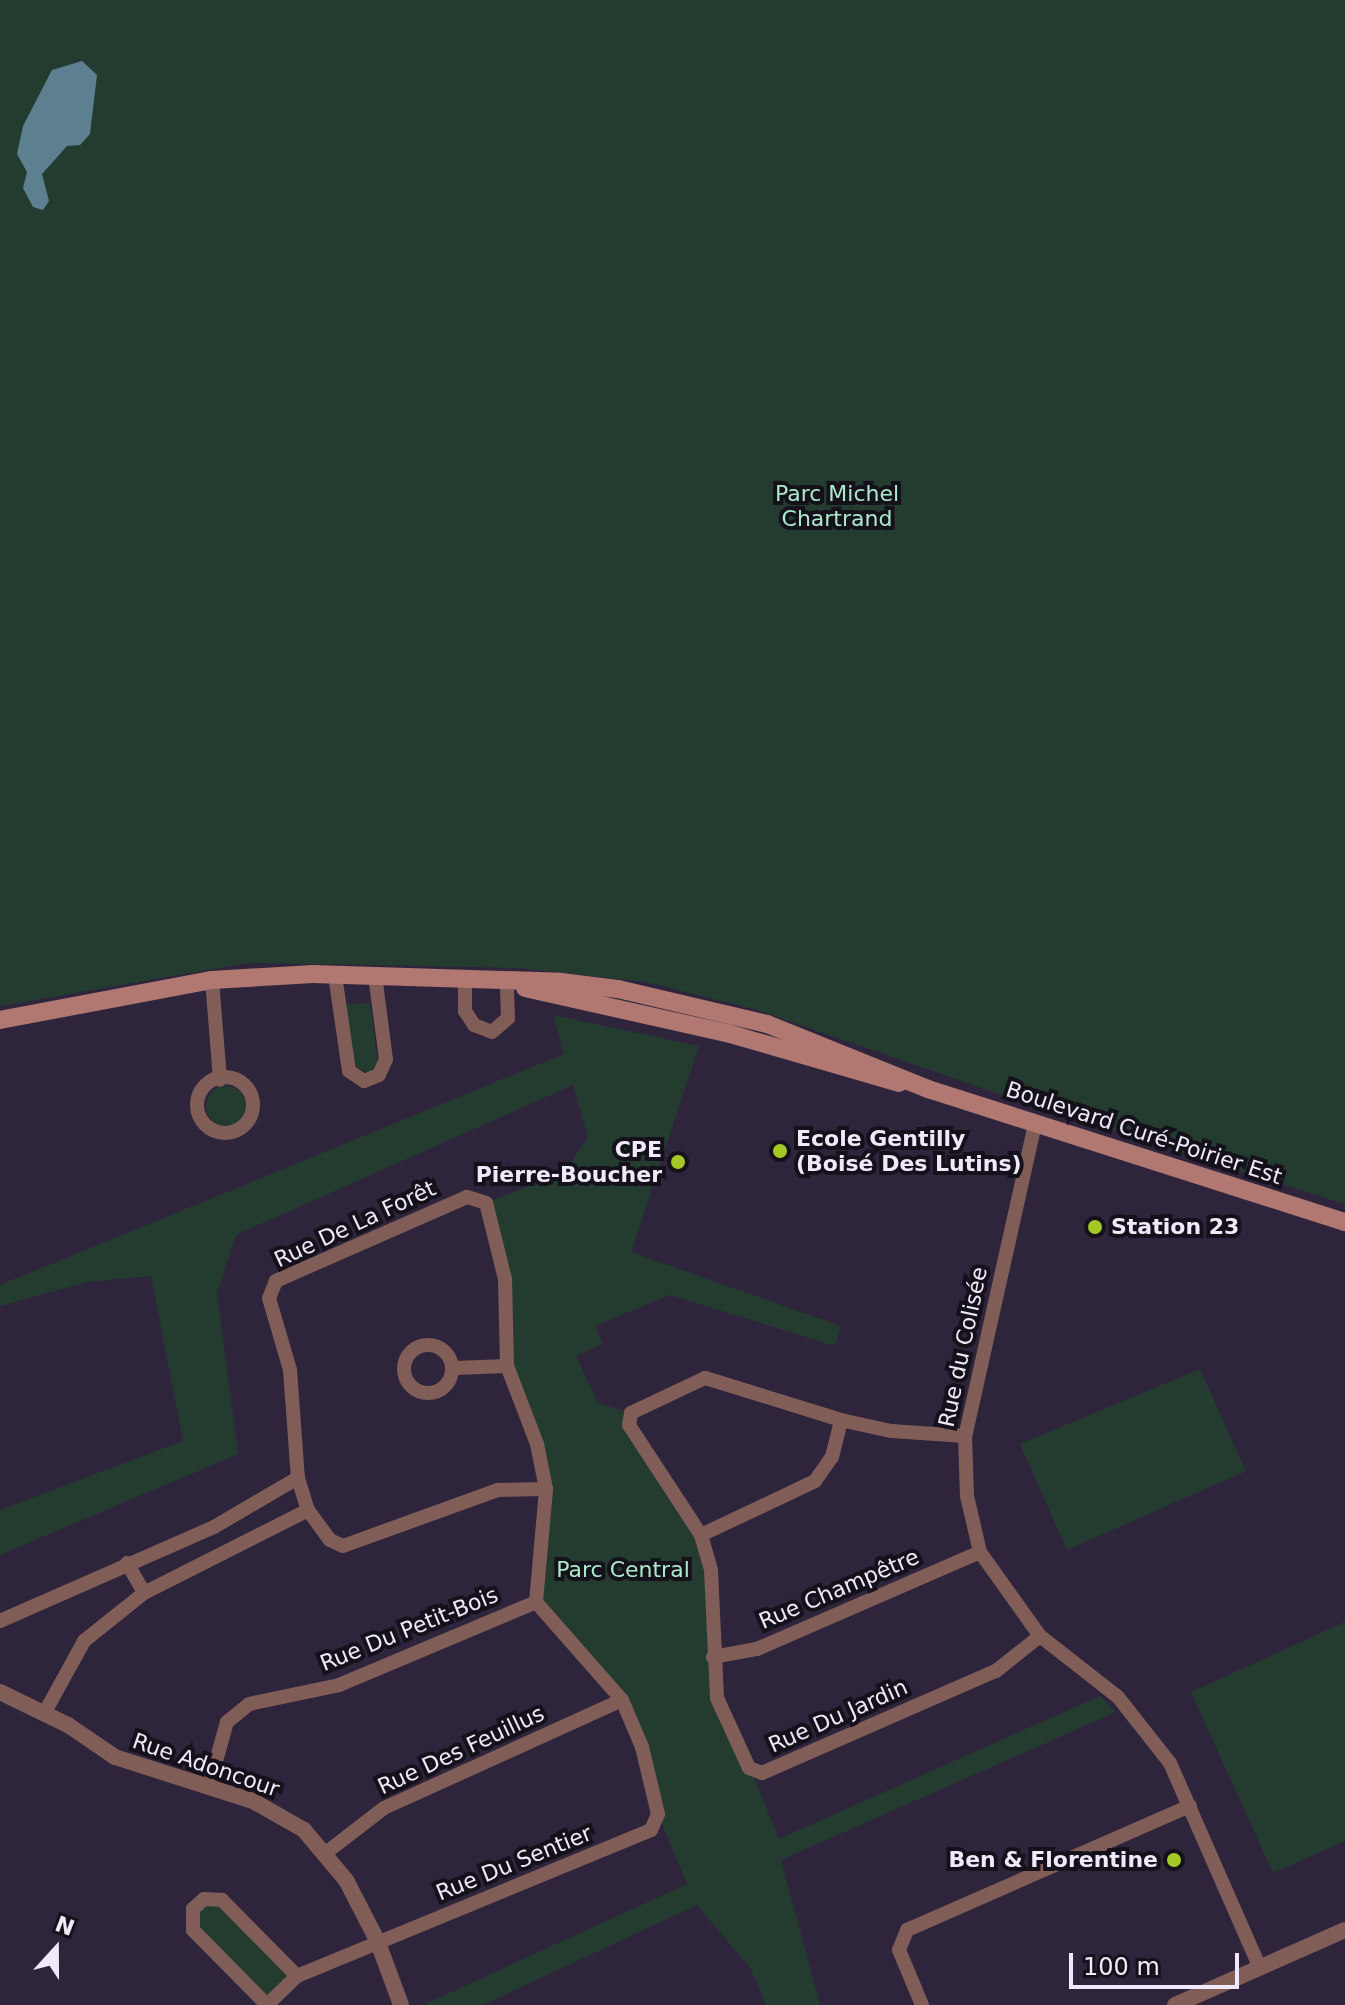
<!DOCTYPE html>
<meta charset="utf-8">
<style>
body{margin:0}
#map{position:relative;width:1345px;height:2005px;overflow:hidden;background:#2e253c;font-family:"DejaVu Sans",sans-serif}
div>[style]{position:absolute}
.green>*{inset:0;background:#243c30}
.round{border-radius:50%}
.water>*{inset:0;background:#5d8090}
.minor>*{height:14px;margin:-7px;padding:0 7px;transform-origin:7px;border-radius:7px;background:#815d58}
.minor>.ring{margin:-7px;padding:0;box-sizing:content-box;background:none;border:14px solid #815d58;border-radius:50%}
.tertiary>*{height:16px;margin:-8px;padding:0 8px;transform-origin:8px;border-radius:8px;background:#815d58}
.secondary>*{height:18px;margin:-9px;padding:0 9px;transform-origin:9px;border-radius:9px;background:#b17872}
.dots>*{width:22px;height:22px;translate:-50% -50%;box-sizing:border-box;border:4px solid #15111b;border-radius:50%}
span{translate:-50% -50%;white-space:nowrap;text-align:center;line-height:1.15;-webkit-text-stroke:8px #15111b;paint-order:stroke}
.park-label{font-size:22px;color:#ace9ca}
.street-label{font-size:22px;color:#efe9f9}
.poi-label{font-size:22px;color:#efe9f9;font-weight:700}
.left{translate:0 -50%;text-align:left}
.right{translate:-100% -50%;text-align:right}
.north{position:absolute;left:16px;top:1909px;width:80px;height:80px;-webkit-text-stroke:6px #15111b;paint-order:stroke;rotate:21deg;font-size:22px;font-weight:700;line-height:32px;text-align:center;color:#efe9f9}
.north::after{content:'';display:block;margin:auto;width:28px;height:36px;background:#efe9f9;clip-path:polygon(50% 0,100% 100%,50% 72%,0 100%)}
.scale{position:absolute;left:1069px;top:1953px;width:170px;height:36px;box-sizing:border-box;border:4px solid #efe9f9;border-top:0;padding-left:10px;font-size:24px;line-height:28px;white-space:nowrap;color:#efe9f9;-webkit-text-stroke:6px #15111b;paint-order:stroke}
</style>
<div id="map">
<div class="green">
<i style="clip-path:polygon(0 0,1345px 0,1345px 1204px,1002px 1095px,754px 1009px,646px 982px,518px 968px,248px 963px,0 1006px)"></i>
<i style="clip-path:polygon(370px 1003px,378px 1063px,369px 1074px,355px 1066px,345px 1004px)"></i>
<i style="clip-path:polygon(553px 1015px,699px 1046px,631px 1252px,841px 1326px,835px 1346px,670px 1295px,595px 1326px,603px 1344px,576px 1356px,598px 1403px,631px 1413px,629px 1425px,662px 1469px,711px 1570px,713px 1678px,779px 1839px,1100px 1696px,1116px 1712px,781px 1860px,820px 2005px,766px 2005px,751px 1969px,697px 1905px,483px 2005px,423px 2005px,687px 1884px,658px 1814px,622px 1700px,536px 1602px,546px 1489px,507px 1366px,505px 1279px,486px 1203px,565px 1172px,588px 1137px,573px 1085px,236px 1235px,217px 1293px,238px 1454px,0 1555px,0 1510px,183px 1441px,151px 1276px,88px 1282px,0 1306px,0 1285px,564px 1054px)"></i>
<i class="round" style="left:206px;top:1086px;width:40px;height:40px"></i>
<i style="clip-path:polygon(1200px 1369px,1246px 1471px,1067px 1550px,1020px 1444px)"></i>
<i style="clip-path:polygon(1345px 1622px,1345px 1841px,1273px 1873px,1191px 1692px)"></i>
<i style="clip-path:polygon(205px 1902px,220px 1904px,292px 1975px,267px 2001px,197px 1928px,196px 1910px)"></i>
</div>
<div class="water">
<i style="clip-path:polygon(82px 61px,97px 75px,90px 134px,80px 145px,67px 146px,42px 174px,49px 201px,43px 210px,33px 207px,23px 188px,27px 172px,17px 154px,23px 126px,52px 70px)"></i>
</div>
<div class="minor">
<i style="left:335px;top:975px;width:97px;rotate:81.7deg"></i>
<i style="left:349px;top:1071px;width:18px;rotate:34deg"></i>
<i style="left:364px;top:1081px;width:16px;rotate:-22deg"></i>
<i style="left:379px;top:1075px;width:17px;rotate:-66deg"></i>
<i style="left:386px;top:1059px;width:84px;rotate:-97.5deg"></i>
<i style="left:465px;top:978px;width:33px;rotate:90deg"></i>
<i style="left:465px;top:1011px;width:17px;rotate:57deg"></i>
<i style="left:474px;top:1025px;width:19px;rotate:21deg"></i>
<i style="left:492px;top:1032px;width:21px;rotate:-41deg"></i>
<i style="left:508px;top:1018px;width:36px;rotate:-92deg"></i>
<i style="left:212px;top:980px;width:100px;rotate:85.4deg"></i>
<i class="ring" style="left:197px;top:1077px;width:42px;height:42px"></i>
<i style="left:1035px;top:1124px;width:320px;rotate:102.6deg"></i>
<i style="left:965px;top:1436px;width:60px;rotate:88.1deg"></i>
<i style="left:967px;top:1496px;width:57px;rotate:76.9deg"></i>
<i style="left:980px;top:1552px;width:103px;rotate:54.5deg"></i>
<i style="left:1040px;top:1636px;width:99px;rotate:38deg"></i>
<i style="left:1118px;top:1697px;width:84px;rotate:51.8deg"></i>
<i style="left:1170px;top:1763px;width:224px;rotate:66.3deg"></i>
<i class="ring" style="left:404px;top:1345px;width:34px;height:34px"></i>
<i style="left:454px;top:1368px;width:53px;rotate:-2.2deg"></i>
<i style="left:965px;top:1436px;width:74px;rotate:-176.1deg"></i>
<i style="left:891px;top:1431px;width:51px;rotate:-167.6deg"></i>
<i style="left:841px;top:1420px;width:142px;rotate:-162.8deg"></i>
<i style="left:705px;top:1378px;width:82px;rotate:154.7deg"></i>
<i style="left:631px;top:1413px;width:12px;rotate:99deg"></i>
<i style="left:629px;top:1425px;width:131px;rotate:56.8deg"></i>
<i style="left:701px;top:1535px;width:36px;rotate:74deg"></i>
<i style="left:711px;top:1570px;width:128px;rotate:87.3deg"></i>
<i style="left:717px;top:1698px;width:77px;rotate:65.4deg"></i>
<i style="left:749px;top:1768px;width:14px;rotate:21deg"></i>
<i style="left:762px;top:1773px;width:255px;rotate:-23.6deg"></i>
<i style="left:996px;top:1671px;width:56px;rotate:-38.5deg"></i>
<i style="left:701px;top:1535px;width:126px;rotate:-25.3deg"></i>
<i style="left:815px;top:1481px;width:29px;rotate:-55deg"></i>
<i style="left:832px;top:1457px;width:38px;rotate:-76deg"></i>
<i style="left:127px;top:1563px;width:34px;rotate:60deg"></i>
<i style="left:0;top:1621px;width:234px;rotate:-23.7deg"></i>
<i style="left:214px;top:1527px;width:97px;rotate:-30.3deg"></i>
<i style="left:713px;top:1657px;width:45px;rotate:-10.3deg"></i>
<i style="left:757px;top:1649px;width:243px;rotate:-23.5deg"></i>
<i style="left:45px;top:1712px;width:81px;rotate:-61.2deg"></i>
<i style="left:84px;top:1641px;width:77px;rotate:-38.7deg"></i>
<i style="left:144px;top:1593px;width:184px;rotate:-26.8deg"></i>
<i style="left:209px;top:1786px;width:66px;rotate:-74.3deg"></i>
<i style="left:227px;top:1722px;width:28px;rotate:-39deg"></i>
<i style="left:249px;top:1704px;width:92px;rotate:-11.9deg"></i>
<i style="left:339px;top:1685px;width:214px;rotate:-22.8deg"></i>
<i style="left:327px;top:1852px;width:72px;rotate:-37.7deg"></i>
<i style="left:384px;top:1808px;width:261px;rotate:-24.4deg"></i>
<i style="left:297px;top:1976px;width:107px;rotate:-134.6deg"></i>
<i style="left:222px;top:1900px;width:18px;rotate:-177deg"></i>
<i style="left:204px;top:1899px;width:15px;rotate:138deg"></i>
<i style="left:193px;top:1909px;width:21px;rotate:90deg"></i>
<i style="left:193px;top:1930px;width:105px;rotate:45.4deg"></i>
<i style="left:267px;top:2005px;width:42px;rotate:-44deg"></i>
<i style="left:297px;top:1976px;width:383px;rotate:-22.4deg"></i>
<i style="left:651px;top:1830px;width:17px;rotate:-66deg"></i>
<i style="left:658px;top:1814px;width:69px;rotate:-103.4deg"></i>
<i style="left:642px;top:1747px;width:51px;rotate:-113.1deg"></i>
<i style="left:622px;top:1700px;width:130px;rotate:-131.3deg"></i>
<i style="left:536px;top:1602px;width:113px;rotate:-84.9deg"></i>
<i style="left:546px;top:1489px;width:46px;rotate:-101.3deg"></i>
<i style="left:537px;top:1444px;width:84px;rotate:-111deg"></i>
<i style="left:507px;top:1366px;width:87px;rotate:-91.3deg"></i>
<i style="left:505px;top:1279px;width:78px;rotate:-104deg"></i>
<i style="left:486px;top:1203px;width:20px;rotate:-162deg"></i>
<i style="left:467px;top:1197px;width:209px;rotate:156.3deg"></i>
<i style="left:276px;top:1281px;width:18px;rotate:112deg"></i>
<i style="left:269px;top:1298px;width:75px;rotate:73.7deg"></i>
<i style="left:290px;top:1370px;width:108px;rotate:85.8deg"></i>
<i style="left:298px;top:1478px;width:34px;rotate:73deg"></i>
<i style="left:308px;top:1510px;width:37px;rotate:54deg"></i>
<i style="left:330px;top:1540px;width:14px;rotate:25deg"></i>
<i style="left:343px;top:1546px;width:165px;rotate:-19.9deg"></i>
<i style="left:498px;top:1490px;width:48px;rotate:-1.2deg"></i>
<i style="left:922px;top:2005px;width:60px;rotate:-112.7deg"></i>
<i style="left:899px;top:1950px;width:22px;rotate:-68deg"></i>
<i style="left:907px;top:1930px;width:309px;rotate:-23.7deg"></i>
</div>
<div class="tertiary">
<i style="left:0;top:1692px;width:76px;rotate:25.9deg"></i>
<i style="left:68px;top:1725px;width:57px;rotate:34.2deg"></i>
<i style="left:115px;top:1757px;width:145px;rotate:17.7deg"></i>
<i style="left:253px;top:1801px;width:59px;rotate:29.6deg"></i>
<i style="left:304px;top:1830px;width:65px;rotate:50deg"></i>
<i style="left:346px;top:1880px;width:68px;rotate:62.7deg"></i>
<i style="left:377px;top:1940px;width:69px;rotate:69.7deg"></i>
<i style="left:1175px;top:2005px;width:186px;rotate:-23.8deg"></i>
</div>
<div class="secondary">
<i style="left:525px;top:988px;width:207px;rotate:12.6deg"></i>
<i style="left:727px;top:1033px;width:179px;rotate:16.2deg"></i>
<i style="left:0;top:1020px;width:216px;rotate:-10.7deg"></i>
<i style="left:212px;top:980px;width:101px;rotate:-3.4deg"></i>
<i style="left:313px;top:974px;width:248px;rotate:1.8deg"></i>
<i style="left:561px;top:982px;width:57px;rotate:7deg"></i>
<i style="left:618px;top:989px;width:153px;rotate:13.2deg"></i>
<i style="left:767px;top:1024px;width:174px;rotate:22deg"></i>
<i style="left:928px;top:1089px;width:438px;rotate:17.7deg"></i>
</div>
<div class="dots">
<i style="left:780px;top:1151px;background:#a4c825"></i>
<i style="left:678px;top:1162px;background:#a4c825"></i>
<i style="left:1095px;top:1227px;background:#a4c825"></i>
<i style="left:1174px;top:1860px;background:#a4c825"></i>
</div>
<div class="park-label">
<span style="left:837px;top:506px">Parc Michel<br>Chartrand</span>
<span style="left:623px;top:1570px">Parc Central</span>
</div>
<div class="street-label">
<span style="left:1144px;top:1133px;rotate:18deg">Boulevard Curé-Poirier Est</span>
<span style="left:355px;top:1224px;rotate:-25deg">Rue De La Forêt</span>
<span style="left:963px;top:1347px;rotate:-78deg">Rue du Colisée</span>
<span style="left:839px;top:1589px;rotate:-23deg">Rue Champêtre</span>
<span style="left:409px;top:1629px;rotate:-22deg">Rue Du Petit-Bois</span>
<span style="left:838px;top:1716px;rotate:-24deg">Rue Du Jardin</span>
<span style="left:461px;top:1750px;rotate:-25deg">Rue Des Feuillus</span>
<span style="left:206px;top:1765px;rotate:19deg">Rue Adoncour</span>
<span style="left:514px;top:1863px;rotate:-22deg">Rue Du Sentier</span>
</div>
<div class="poi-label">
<span class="left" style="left:796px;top:1151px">Ecole Gentilly<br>(Boisé Des Lutins)</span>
<span class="right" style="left:662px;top:1162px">CPE<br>Pierre-Boucher</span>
<span class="left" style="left:1111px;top:1227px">Station 23</span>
<span class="right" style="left:1158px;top:1860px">Ben &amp; Florentine</span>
</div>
<div class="north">N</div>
<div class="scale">100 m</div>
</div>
